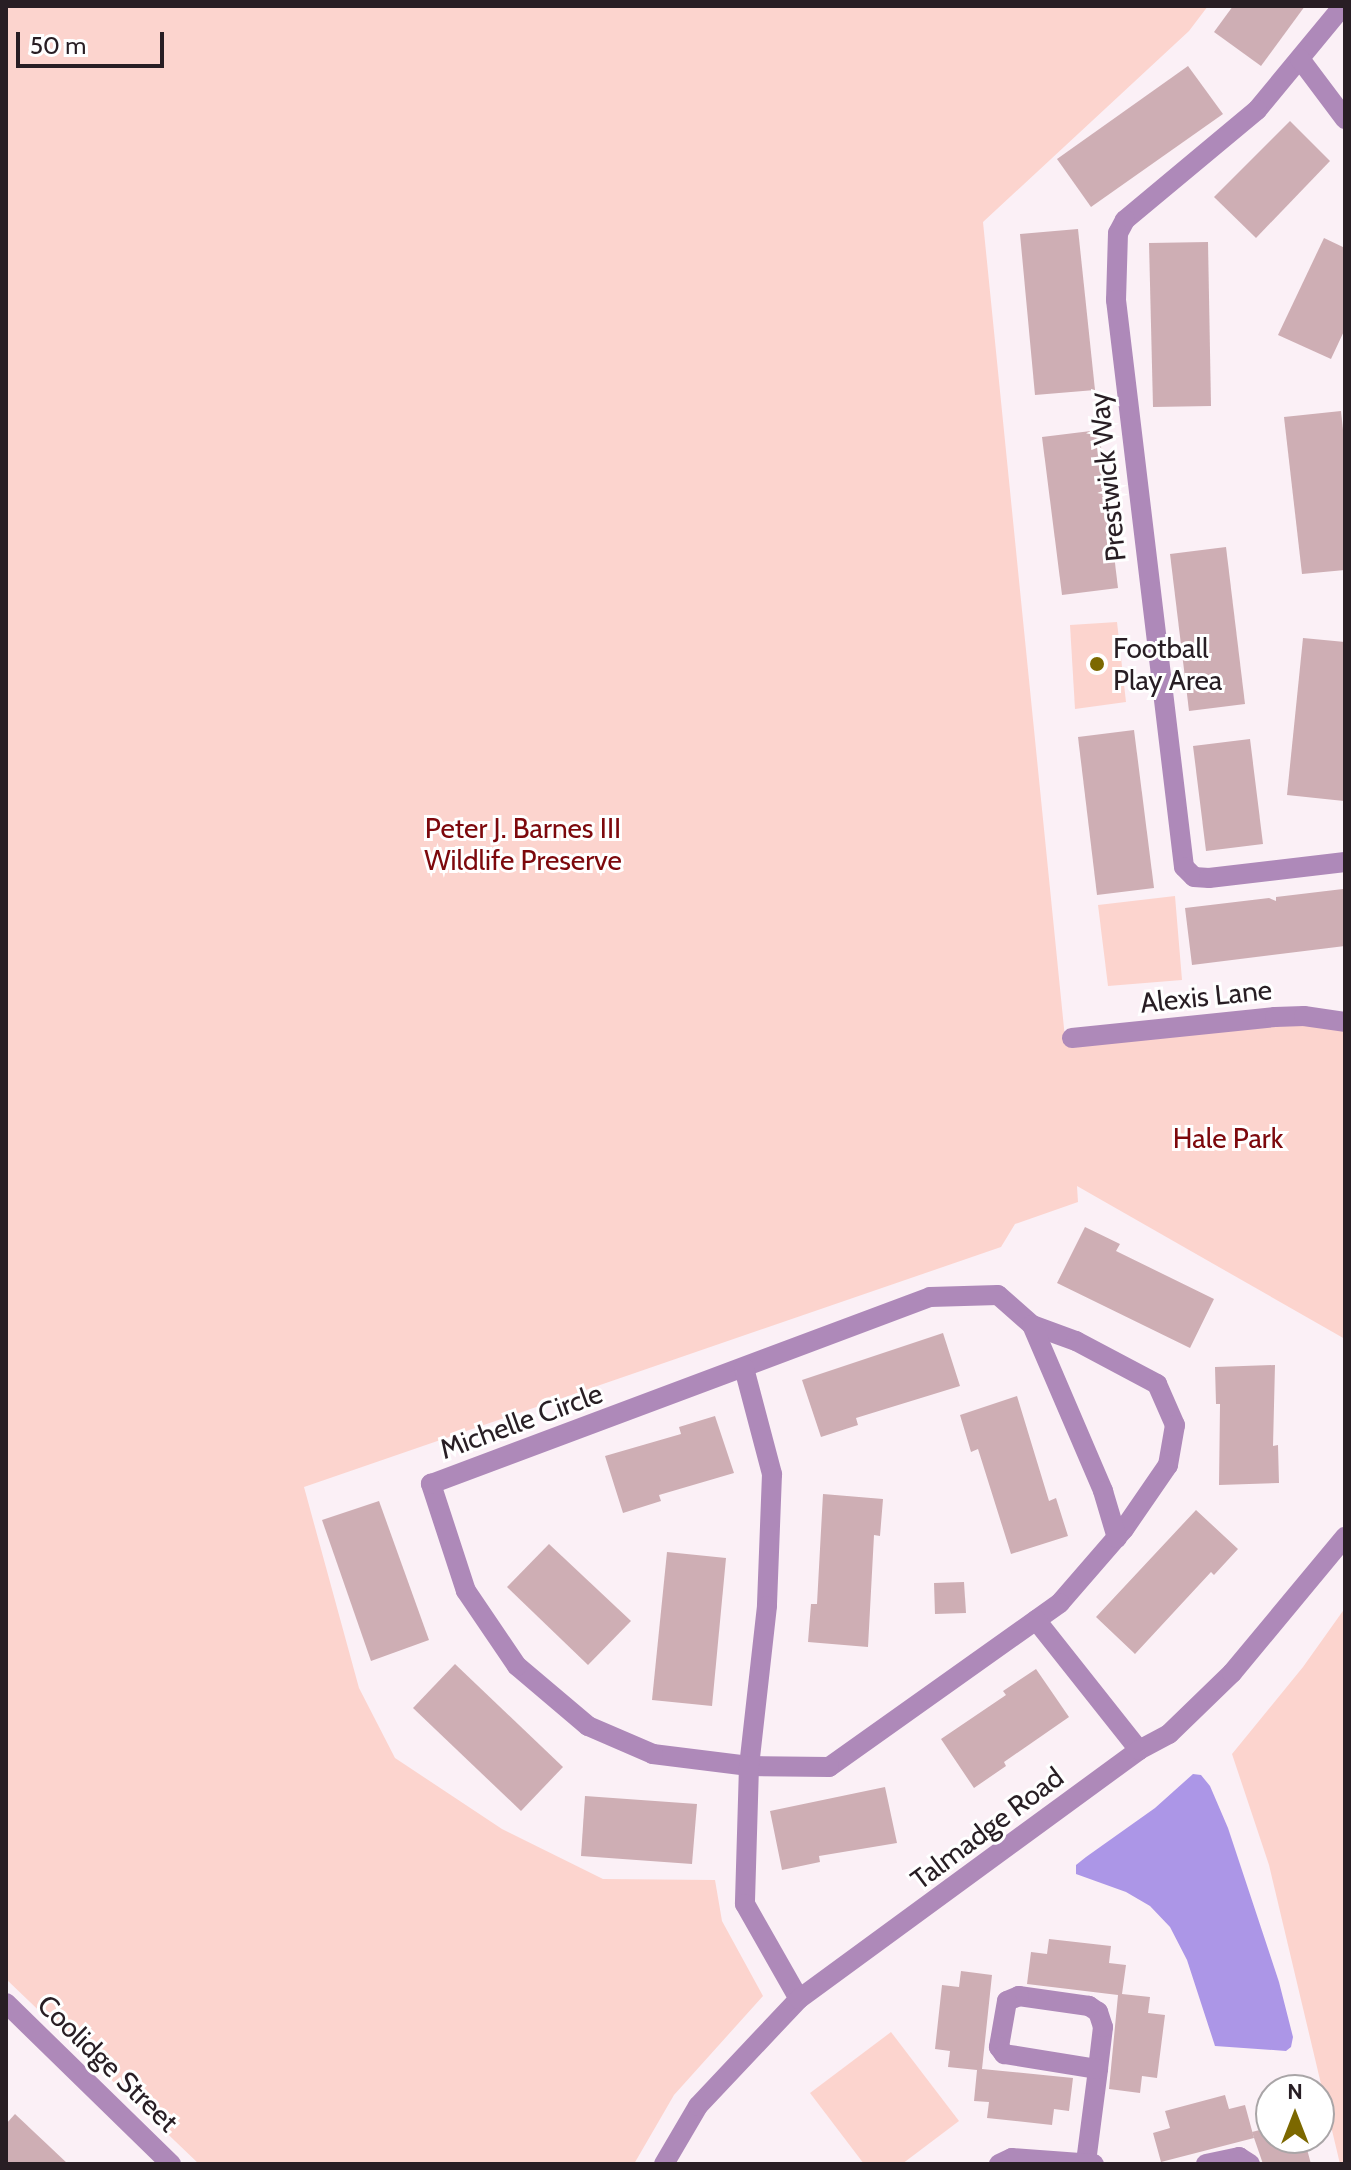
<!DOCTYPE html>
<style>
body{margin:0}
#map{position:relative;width:1351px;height:2170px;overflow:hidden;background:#fbf0f6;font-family:Cabin,sans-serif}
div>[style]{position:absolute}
.green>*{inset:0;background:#fcd4ce}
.water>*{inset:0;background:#ac96e7}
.building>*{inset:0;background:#ceaeb4}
.minor>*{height:20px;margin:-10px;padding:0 10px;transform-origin:10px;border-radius:10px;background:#ae89b9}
.tertiary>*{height:20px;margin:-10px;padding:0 10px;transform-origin:10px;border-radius:10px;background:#ae89b9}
.dots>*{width:22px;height:22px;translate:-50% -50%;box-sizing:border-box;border:4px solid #fff;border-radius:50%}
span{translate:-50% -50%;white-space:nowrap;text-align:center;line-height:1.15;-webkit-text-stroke:6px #fff;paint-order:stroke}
.street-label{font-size:28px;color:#281e24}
.poi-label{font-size:28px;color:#281e24}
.left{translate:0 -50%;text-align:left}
.park-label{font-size:28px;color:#7d080c}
.frame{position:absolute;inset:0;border:8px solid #281e24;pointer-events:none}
.north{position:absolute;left:1255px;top:2074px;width:80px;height:80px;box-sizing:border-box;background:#fff;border:2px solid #a9a5a7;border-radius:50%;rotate:0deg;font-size:22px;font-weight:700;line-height:32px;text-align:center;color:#281e24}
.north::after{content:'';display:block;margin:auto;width:28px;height:36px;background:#7c6800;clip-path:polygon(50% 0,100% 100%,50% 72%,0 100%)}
.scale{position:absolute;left:16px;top:32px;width:148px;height:36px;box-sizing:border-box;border:4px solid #281e24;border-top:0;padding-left:10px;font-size:24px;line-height:28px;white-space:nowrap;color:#281e24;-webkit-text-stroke:6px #fff;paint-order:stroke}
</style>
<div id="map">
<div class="green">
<i style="clip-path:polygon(6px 6px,1208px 6px,1189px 31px,983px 222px,1065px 1038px,1345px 1022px,1345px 1339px,1077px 1186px,1078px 1202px,1015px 1224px,1001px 1247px,304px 1487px,359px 1688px,395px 1758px,502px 1829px,603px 1879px,715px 1880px,722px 1921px,763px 1996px,674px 2095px,634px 2164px,199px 2164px,6px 1979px)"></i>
<i style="clip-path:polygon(1117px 622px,1126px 702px,1075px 709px,1070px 625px)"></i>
<i style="clip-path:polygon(1175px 896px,1182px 980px,1108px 986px,1098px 905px)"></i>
<i style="clip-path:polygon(1345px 1608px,1345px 2164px,1340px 2164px,1269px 1865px,1232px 1754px,1303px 1667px)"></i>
<i style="clip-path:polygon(891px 2032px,959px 2121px,902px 2164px,864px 2164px,810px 2093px)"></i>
</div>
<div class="water">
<i style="clip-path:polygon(1193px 1774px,1201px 1775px,1210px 1786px,1228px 1828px,1279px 1982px,1293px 2037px,1291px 2047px,1286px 2051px,1215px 2046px,1187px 1960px,1170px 1927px,1150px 1906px,1126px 1892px,1076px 1874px,1076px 1865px,1086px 1857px,1155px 1808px)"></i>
</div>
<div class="building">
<i style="clip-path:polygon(1233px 6px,1305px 6px,1261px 66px,1214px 32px)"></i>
<i style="clip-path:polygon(1188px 66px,1223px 114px,1091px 207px,1057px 159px)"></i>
<i style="clip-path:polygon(1290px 121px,1330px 161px,1256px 238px,1214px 197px)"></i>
<i style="clip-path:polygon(1078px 229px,1095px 390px,1035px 395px,1020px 234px)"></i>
<i style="clip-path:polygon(1324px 238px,1345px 248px,1345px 329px,1331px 359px,1278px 335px)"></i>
<i style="clip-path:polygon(1208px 242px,1211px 406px,1153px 407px,1149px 243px)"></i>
<i style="clip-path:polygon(1341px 411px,1345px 449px,1345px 570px,1302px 574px,1284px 417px)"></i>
<i style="clip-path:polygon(1099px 430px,1118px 588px,1062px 595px,1042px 437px)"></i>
<i style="clip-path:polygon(1226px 547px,1245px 704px,1189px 711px,1170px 554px)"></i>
<i style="clip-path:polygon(1303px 638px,1345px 642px,1344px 801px,1287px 795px)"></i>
<i style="clip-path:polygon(1134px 730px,1154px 888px,1097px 895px,1078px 737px)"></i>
<i style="clip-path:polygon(1250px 739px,1263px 844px,1206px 851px,1193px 746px)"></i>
<i style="clip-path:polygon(1343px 889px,1345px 946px,1192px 965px,1185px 908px,1269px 898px,1276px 901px,1276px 897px)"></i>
<i style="clip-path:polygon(1085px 1227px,1120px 1244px,1116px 1251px,1214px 1299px,1190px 1348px,1057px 1283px)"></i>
<i style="clip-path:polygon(943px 1333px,960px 1386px,856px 1418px,858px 1425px,821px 1437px,802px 1380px)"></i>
<i style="clip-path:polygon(1275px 1365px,1273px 1446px,1278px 1445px,1279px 1483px,1219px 1485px,1220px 1404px,1216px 1404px,1215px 1367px)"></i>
<i style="clip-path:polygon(1017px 1396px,1049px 1501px,1056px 1498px,1068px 1536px,1011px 1554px,978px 1449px,971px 1452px,960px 1415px)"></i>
<i style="clip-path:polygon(715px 1416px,734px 1473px,659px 1495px,661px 1501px,623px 1513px,605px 1456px,681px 1434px,679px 1427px)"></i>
<i style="clip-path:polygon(823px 1494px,883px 1499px,880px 1536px,874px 1535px,868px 1647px,808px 1642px,811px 1604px,817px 1604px)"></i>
<i style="clip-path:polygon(379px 1501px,429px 1640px,371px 1661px,322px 1520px)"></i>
<i style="clip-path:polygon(1196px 1510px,1238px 1549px,1214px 1575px,1211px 1572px,1135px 1654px,1096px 1617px)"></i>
<i style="clip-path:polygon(549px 1544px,631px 1621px,588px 1665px,507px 1587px)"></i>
<i style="clip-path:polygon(667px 1552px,726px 1558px,712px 1706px,652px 1700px)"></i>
<i style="clip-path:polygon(964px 1582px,966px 1613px,935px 1614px,934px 1583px)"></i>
<i style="clip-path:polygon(455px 1664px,563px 1767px,521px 1811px,413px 1708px)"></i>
<i style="clip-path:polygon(1036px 1669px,1069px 1717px,1004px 1762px,1006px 1766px,974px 1788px,941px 1739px,1006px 1695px,1003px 1691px)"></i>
<i style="clip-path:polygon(885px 1787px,897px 1843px,819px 1856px,820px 1862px,782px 1870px,770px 1811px)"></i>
<i style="clip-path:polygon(585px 1796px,697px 1804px,692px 1864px,581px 1856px)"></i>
<i style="clip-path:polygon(1049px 1939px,1111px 1946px,1109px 1963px,1126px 1965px,1122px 1994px,1150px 1997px,1148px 2013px,1165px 2015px,1157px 2078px,1142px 2076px,1140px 2093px,1109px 2089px,1118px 1995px,1027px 1984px,1031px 1952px,1047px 1954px)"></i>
<i style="clip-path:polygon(961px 1971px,992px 1975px,982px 2069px,1073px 2078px,1069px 2111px,1054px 2109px,1052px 2125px,987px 2118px,989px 2102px,974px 2101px,977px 2070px,948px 2067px,950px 2051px,935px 2049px,942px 1985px,959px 1987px)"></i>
<i style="clip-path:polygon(1225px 2095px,1229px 2109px,1245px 2105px,1254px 2138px,1161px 2162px,1153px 2133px,1170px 2128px,1165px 2111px)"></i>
<i style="clip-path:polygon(15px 2114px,68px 2164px,6px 2164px,6px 2124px)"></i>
<i style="clip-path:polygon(1271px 2127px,1271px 2138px,1304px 2138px,1311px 2164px,1263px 2164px,1252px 2132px)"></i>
</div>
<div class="minor">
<i style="left:1343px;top:6px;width:135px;rotate:129.6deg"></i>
<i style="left:1257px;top:110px;width:172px;rotate:140.2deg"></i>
<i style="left:1125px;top:220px;width:15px;rotate:118deg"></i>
<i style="left:1118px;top:233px;width:67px;rotate:91.7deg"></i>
<i style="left:1116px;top:300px;width:571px;rotate:83.16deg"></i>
<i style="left:1184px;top:867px;width:14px;rotate:45deg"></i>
<i style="left:1194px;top:877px;width:15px;rotate:4deg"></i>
<i style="left:1209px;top:878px;width:137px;rotate:-6.7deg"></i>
<i style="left:1300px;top:59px;width:75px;rotate:53.1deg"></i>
<i style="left:1072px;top:1038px;width:204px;rotate:-5.9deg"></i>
<i style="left:1275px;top:1017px;width:29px;rotate:-2deg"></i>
<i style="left:1304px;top:1016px;width:41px;rotate:8.3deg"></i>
<i style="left:998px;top:1295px;width:45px;rotate:41.4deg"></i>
<i style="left:1032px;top:1325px;width:47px;rotate:20deg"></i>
<i style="left:1076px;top:1341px;width:92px;rotate:28deg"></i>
<i style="left:1157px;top:1384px;width:45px;rotate:66.3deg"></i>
<i style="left:1175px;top:1425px;width:41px;rotate:99.9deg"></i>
<i style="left:1168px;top:1465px;width:78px;rotate:124.5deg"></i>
<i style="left:1124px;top:1529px;width:98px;rotate:130.9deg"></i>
<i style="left:1060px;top:1603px;width:283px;rotate:144.6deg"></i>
<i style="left:829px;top:1767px;width:80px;rotate:-179.3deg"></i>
<i style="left:749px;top:1766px;width:97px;rotate:-172.9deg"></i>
<i style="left:653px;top:1754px;width:71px;rotate:-156.7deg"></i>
<i style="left:588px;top:1726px;width:93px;rotate:-139.8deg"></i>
<i style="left:517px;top:1666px;width:91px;rotate:-124.2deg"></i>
<i style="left:466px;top:1591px;width:113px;rotate:-108.1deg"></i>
<i style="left:431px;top:1484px;width:533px;rotate:-20.54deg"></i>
<i style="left:930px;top:1297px;width:68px;rotate:-1.7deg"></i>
<i style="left:1032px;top:1325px;width:181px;rotate:66.8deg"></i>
<i style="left:1103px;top:1491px;width:49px;rotate:73.4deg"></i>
<i style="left:744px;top:1368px;width:110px;rotate:75.2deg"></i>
<i style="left:772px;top:1474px;width:132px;rotate:92.2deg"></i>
<i style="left:767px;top:1606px;width:161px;rotate:96.4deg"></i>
<i style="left:749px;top:1766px;width:138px;rotate:91.7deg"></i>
<i style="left:745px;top:1904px;width:109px;rotate:60.4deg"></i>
<i style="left:1036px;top:1620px;width:166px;rotate:51.6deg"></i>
<i style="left:1086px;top:2162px;width:94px;rotate:-82.6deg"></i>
<i style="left:1098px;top:2069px;width:42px;rotate:-83.2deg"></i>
<i style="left:1103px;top:2027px;width:16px;rotate:-108deg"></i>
<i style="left:1098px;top:2012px;width:11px;rotate:-146deg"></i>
<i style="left:1089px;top:2006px;width:71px;rotate:-171.9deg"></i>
<i style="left:1019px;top:1996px;width:13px;rotate:157deg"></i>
<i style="left:1007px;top:2001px;width:47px;rotate:99.9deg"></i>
<i style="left:999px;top:2047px;width:9px;rotate:54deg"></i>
<i style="left:1004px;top:2054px;width:95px;rotate:9.1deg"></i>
<i style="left:999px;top:2164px;width:14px;rotate:-25deg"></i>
<i style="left:1012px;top:2158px;width:82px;rotate:4.2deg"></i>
<i style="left:1206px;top:2164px;width:34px;rotate:-12deg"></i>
<i style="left:1239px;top:2157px;width:13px;rotate:32deg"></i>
</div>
<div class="tertiary">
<i style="left:6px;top:2003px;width:231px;rotate:44.3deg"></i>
<i style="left:664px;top:2164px;width:67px;rotate:-59.6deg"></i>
<i style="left:698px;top:2106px;width:147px;rotate:-46.7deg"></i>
<i style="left:799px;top:1999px;width:421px;rotate:-36.2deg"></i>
<i style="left:1139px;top:1750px;width:34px;rotate:-28deg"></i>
<i style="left:1169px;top:1734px;width:88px;rotate:-44.1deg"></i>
<i style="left:1232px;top:1673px;width:177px;rotate:-50.3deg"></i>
</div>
<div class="dots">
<i style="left:1097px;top:664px;background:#7c6800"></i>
</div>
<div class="street-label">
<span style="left:1107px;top:477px;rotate:-96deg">Prestwick Way</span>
<span style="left:1206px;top:996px;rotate:-6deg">Alexis Lane</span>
<span style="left:521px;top:1421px;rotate:-20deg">Michelle Circle</span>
<span style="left:987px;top:1828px;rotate:-37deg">Talmadge Road</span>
<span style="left:108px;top:2063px;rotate:44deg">Coolidge Street</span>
</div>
<div class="poi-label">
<span class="left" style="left:1113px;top:664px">Football<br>Play Area</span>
</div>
<div class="park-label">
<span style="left:523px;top:844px">Peter J. Barnes III<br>Wildlife Preserve</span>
<span style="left:1228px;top:1138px">Hale Park</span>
</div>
<div class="frame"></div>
<div class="north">N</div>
<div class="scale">50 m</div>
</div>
